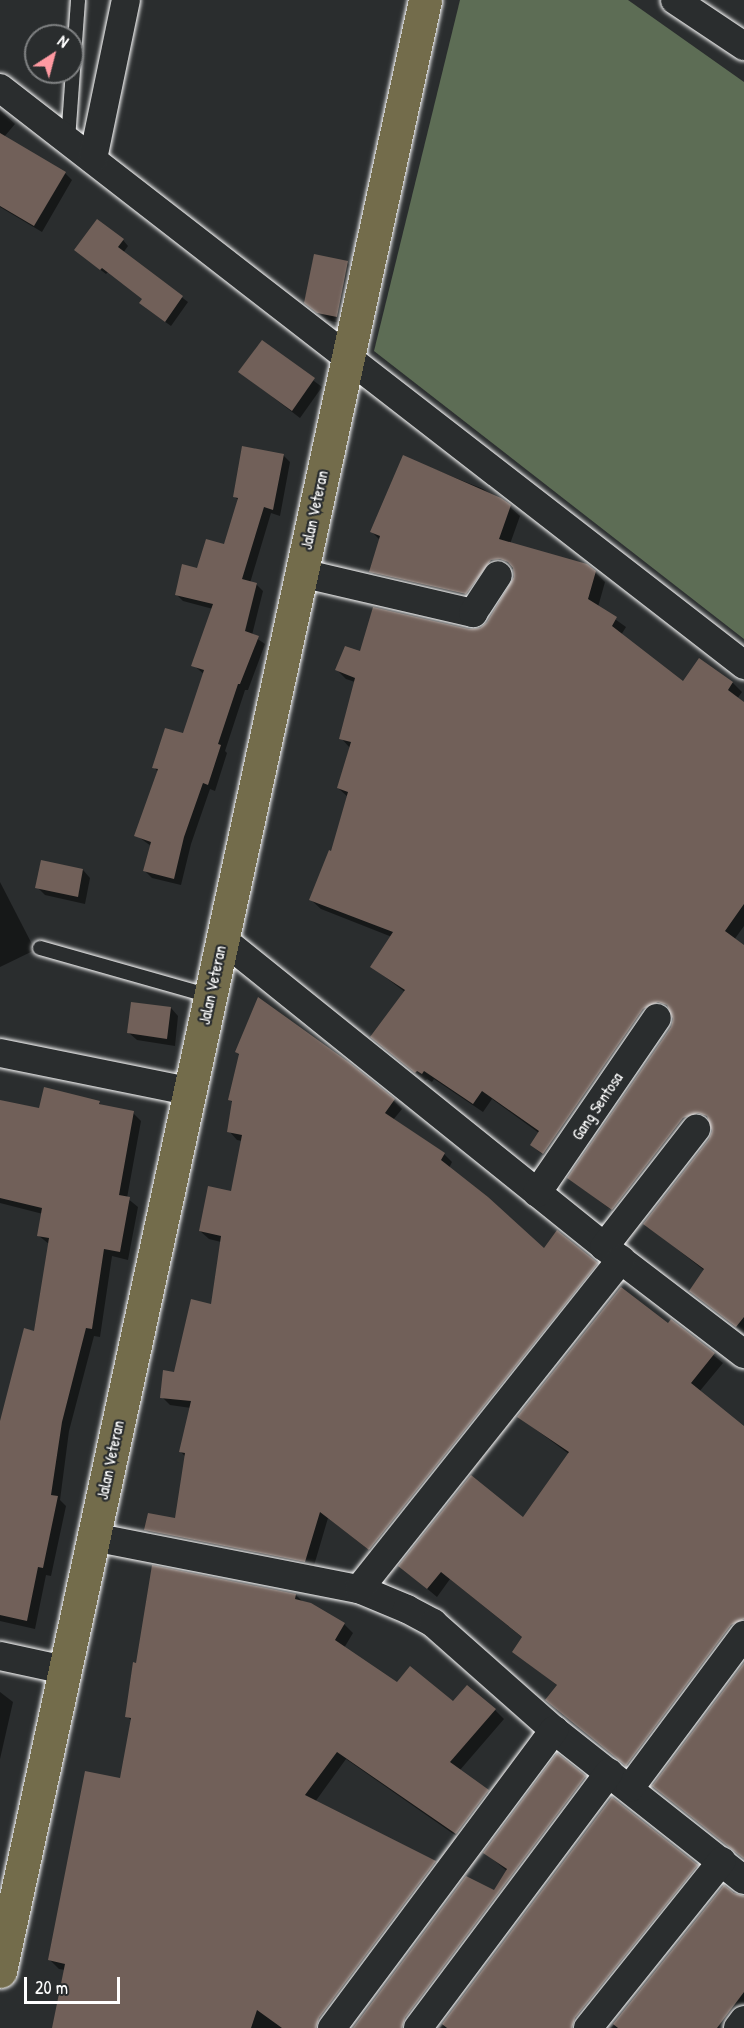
<!DOCTYPE html>
<style>
body{margin:0}
#map{position:relative;width:744px;height:2028px;overflow:hidden;background:#2a2d2e;font-family:"Patrick Hand",sans-serif}
div>[style]{position:absolute}
.green>*{inset:0;background:#5d6d55}
.shadow>*{inset:0;background:#0007}
.building>*{inset:0;background:#716059}
.roads{filter:drop-shadow(0 0 2px #fff) drop-shadow(0 0 2px #fff)}
.lane>*{height:14px;margin:-7px;padding:0 7px;transform-origin:7px;border-radius:7px;background:#2a2d2e}
.street>*{height:28px;margin:-14px;padding:0 14px;transform-origin:14px;border-radius:14px;background:#2a2d2e}
.primary>*{height:33px;margin:-16.5px;padding:0 16.5px;transform-origin:16.5px;border-radius:16.5px;background:#736c4b}
span{translate:-50% -50%;white-space:nowrap;text-align:center;line-height:1.15;-webkit-text-stroke:4.5px #2a2d2e;paint-order:stroke}
.street-label{font-size:16px;color:#fff}
.north{position:absolute;left:24px;top:24px;width:60px;height:60px;box-sizing:border-box;background:#2a2d2e;border:2px solid #7f8182;border-radius:50%;rotate:36deg;font-size:16px;font-weight:700;line-height:24px;text-align:center;color:#fff}
.north::after{content:'';display:block;margin:auto;width:21px;height:27px;background:#ff9aa2;clip-path:polygon(50% 0,100% 100%,50% 72%,0 100%)}
.scale{position:absolute;left:24px;top:1977px;width:96px;height:27px;box-sizing:border-box;border:3px solid #fff;border-top:0;padding-left:8px;font-size:18px;line-height:21px;white-space:nowrap;color:#fff;-webkit-text-stroke:4px #2a2d2e;paint-order:stroke}
</style>
<div id="map">
<div class="green">
<i style="clip-path:polygon(460px 0,628px 0,744px 82px,744px 639px,374px 351px)"></i>
</div>
<div class="shadow">
<i style="clip-path:polygon(0 110px,15px 124px,4px 137px,65px 173px,72px 180px,42px 232px,0 207px)"></i>
<i style="clip-path:polygon(123px 240px,128px 246px,123px 253px,188px 302px,171px 326px,146px 308px,143px 299px,108px 272px,106px 274px,81px 255px)"></i>
<i style="clip-path:polygon(347px 262px,355px 270px,344px 324px,327px 320px,314px 310px)"></i>
<i style="clip-path:polygon(262px 342px,322px 387px,300px 418px,240px 372px)"></i>
<i style="clip-path:polygon(283px 455px,290px 462px,280px 516px,271px 513px,250px 583px,256px 584px,263px 591px,252px 635px,265px 644px,248px 690px,245px 690px,225px 751px,227px 753px,215px 791px,210px 789px,191px 844px,181px 885px,152px 878px,145px 871px,151px 846px,136px 835px,158px 772px,154px 767px,184px 735px,204px 674px,193px 665px,213px 609px,183px 601px,176px 594px,198px 570px,225px 546px,238px 500px,234px 496px)"></i>
<i style="clip-path:polygon(404px 457px,483px 489px,510px 507px,520px 516px,510px 544px,595px 572px,605px 582px,598px 607px,626px 627px,621px 635px,683px 683px,733px 683px,742px 692px,737px 699px,744px 704px,744px 926px,734px 940px,744px 947px,744px 1334px,691px 1291px,705px 1271px,645px 1224px,710px 1140px,714px 1131px,711px 1122px,693px 1127px,622px 1218px,569px 1178px,672px 1028px,675px 1019px,672px 1012px,668px 1010px,553px 1163px,531px 1145px,539px 1133px,492px 1099px,483px 1112px,434px 1079px,432px 1082px,427px 1079px,425px 1081px,372px 1036px,405px 992px,372px 967px,392px 937px,321px 909px,311px 900px,332px 853px,348px 797px,338px 788px,350px 748px,341px 738px,355px 682px,346px 679px,337px 670px,361px 653px,480px 629px,488px 623px,516px 577px,515px 569px,501px 569px,475px 603px,380px 581px,371px 571px,381px 541px,372px 532px)"></i>
<i style="clip-path:polygon(83px 870px,90px 878px,85px 904px,45px 895px,37px 887px)"></i>
<i style="clip-path:polygon(0 882px,35px 950px,0 967px)"></i>
<i style="clip-path:polygon(258px 999px,394px 1101px,402px 1109px,393px 1120px,444px 1154px,452px 1162px,449px 1168px,545px 1250px,597px 1264px,605px 1272px,378px 1557px,328px 1518px,313px 1569px,154px 1538px,146px 1530px,176px 1520px,186px 1457px,181px 1452px,191px 1408px,170px 1405px,162px 1397px,213px 1306px,221px 1242px,209px 1239px,200px 1231px,232px 1193px,242px 1141px,237px 1140px,229px 1131px,233px 1103px,229px 1099px,240px 1056px,236px 1052px)"></i>
<i style="clip-path:polygon(171px 1008px,178px 1016px,175px 1046px,137px 1040px,129px 1033px)"></i>
<i style="clip-path:polygon(0 1101px,40px 1110px,99px 1103px,104px 1107px,133px 1113px,141px 1121px,127px 1198px,138px 1207px,128px 1260px,112px 1256px,100px 1337px,94px 1336px,69px 1431px,60px 1500px,66px 1506px,51px 1576px,46px 1575px,35px 1629px,0 1621px,0 1427px,35px 1333px,49px 1244px,39px 1236px,43px 1214px,0 1203px)"></i>
<i style="clip-path:polygon(671px 1321px,723px 1363px,699px 1392px,744px 1428px,744px 1632px,636px 1773px,556px 1709px,558px 1686px,514px 1652px,523px 1638px,450px 1579px,437px 1597px,400px 1566px,524px 1519px,569px 1454px,519px 1417px,668px 1325px)"></i>
<i style="clip-path:polygon(296px 1595px,303px 1602px,344px 1624px,353px 1633px,344px 1648px,398px 1684px,453px 1703px,495px 1710px,504px 1719px,460px 1770px,497px 1800px,465px 1842px,346px 1759px,315px 1802px,435px 1862px,444px 1871px,327px 2028px,54px 2028px,65px 1970px,59px 1969px,50px 1960px,121px 1779px,132px 1721px,127px 1716px)"></i>
<i style="clip-path:polygon(744px 1665px,744px 1859px,654px 1786px)"></i>
<i style="clip-path:polygon(0 1692px,13px 1702px,0 1759px)"></i>
<i style="clip-path:polygon(585px 1777px,594px 1786px,413px 2028px,354px 2028px,495px 1892px,507px 1871px,485px 1853px)"></i>
<i style="clip-path:polygon(612px 1799px,706px 1875px,577px 2028px,440px 2028px)"></i>
<i style="clip-path:polygon(724px 1887px,744px 1898px,744px 2016px,733px 2028px,611px 2028px)"></i>
</div>
<div class="building">
<i style="clip-path:polygon(0 133px,66px 172px,34px 226px,0 206px)"></i>
<i style="clip-path:polygon(97px 219px,124px 239px,118px 247px,183px 296px,165px 322px,139px 303px,142px 299px,102px 268px,100px 270px,74px 250px)"></i>
<i style="clip-path:polygon(314px 254px,348px 261px,337px 317px,317px 313px,304px 303px)"></i>
<i style="clip-path:polygon(262px 340px,315px 378px,292px 411px,238px 372px)"></i>
<i style="clip-path:polygon(242px 446px,284px 454px,273px 510px,264px 507px,242px 579px,257px 583px,245px 631px,259px 636px,240px 684px,238px 684px,218px 744px,221px 745px,208px 785px,203px 783px,184px 837px,174px 879px,143px 871px,151px 842px,134px 836px,158px 769px,152px 768px,165px 728px,183px 733px,204px 670px,191px 666px,213px 604px,175px 595px,182px 564px,197px 568px,206px 539px,224px 544px,238px 498px,233px 497px)"></i>
<i style="clip-path:polygon(403px 455px,501px 498px,511px 505px,499px 539px,587px 564px,596px 571px,588px 599px,617px 617px,612px 626px,683px 681px,699px 658px,733px 682px,728px 690px,744px 702px,744px 904px,725px 931px,744px 945px,744px 1317px,736px 1327px,689px 1291px,704px 1269px,643px 1224px,709px 1139px,712px 1131px,707px 1116px,698px 1113px,683px 1118px,612px 1210px,567px 1178px,671px 1027px,673px 1019px,667px 1005px,658px 1002px,643px 1009px,543px 1154px,530px 1145px,539px 1131px,482px 1091px,473px 1104px,424px 1071px,422px 1074px,417px 1071px,415px 1073px,370px 1037px,405px 990px,370px 967px,393px 932px,309px 900px,329px 850px,331px 851px,348px 792px,337px 788px,351px 742px,339px 739px,355px 678px,335px 670px,345px 646px,360px 651px,373px 607px,469px 629px,480px 628px,487px 622px,514px 577px,513px 568px,508px 562px,500px 559px,491px 560px,466px 594px,369px 572px,380px 536px,370px 532px)"></i>
<i style="clip-path:polygon(41px 860px,83px 869px,78px 897px,35px 888px)"></i>
<i style="clip-path:polygon(258px 997px,350px 1063px,395px 1099px,385px 1113px,445px 1153px,441px 1160px,488px 1197px,544px 1248px,557px 1230px,598px 1263px,369px 1550px,320px 1512px,305px 1562px,144px 1530px,148px 1513px,175px 1518px,185px 1453px,179px 1452px,191px 1401px,160px 1398px,163px 1370px,174px 1372px,191px 1299px,211px 1304px,221px 1236px,199px 1231px,208px 1186px,231px 1191px,242px 1135px,227px 1132px,232px 1101px,228px 1100px,239px 1054px,235px 1052px)"></i>
<i style="clip-path:polygon(131px 1002px,171px 1007px,167px 1039px,127px 1033px)"></i>
<i style="clip-path:polygon(44px 1087px,100px 1101px,99px 1104px,134px 1111px,119px 1195px,130px 1197px,120px 1252px,104px 1249px,92px 1329px,86px 1328px,62px 1422px,51px 1495px,58px 1496px,43px 1568px,38px 1567px,27px 1621px,0 1615px,0 1421px,24px 1328px,34px 1331px,49px 1238px,37px 1236px,42px 1208px,0 1198px,0 1100px,39px 1108px)"></i>
<i style="clip-path:polygon(621px 1287px,668px 1323px,671px 1319px,715px 1353px,691px 1383px,744px 1426px,744px 1619px,731px 1625px,626px 1766px,545px 1700px,557px 1685px,512px 1652px,522px 1637px,441px 1572px,427px 1589px,398px 1566px,471px 1475px,523px 1517px,569px 1452px,517px 1417px)"></i>
<i style="clip-path:polygon(152px 1565px,296px 1594px,295px 1599px,311px 1603px,345px 1623px,335px 1640px,397px 1682px,410px 1666px,453px 1701px,467px 1685px,496px 1709px,450px 1762px,489px 1790px,456px 1834px,337px 1752px,305px 1795px,436px 1861px,319px 2018px,316px 2028px,282px 2028px,257px 2010px,251px 2028px,52px 2028px,65px 1964px,48px 1960px,85px 1771px,120px 1778px,131px 1718px,125px 1717px,133px 1662px,136px 1663px)"></i>
<i style="clip-path:polygon(744px 1663px,744px 1859px,652px 1786px)"></i>
<i style="clip-path:polygon(557px 1753px,586px 1776px,405px 2018px,402px 2028px,353px 2028px,466px 1876px,494px 1890px,507px 1869px,483px 1853px)"></i>
<i style="clip-path:polygon(612px 1797px,698px 1865px,575px 2018px,572px 2028px,447px 2028px,442px 2024px)"></i>
<i style="clip-path:polygon(724px 1885px,734px 1893px,744px 1896px,744px 1992px,717px 2028px,618px 2028px,613px 2024px)"></i>
</div>
<div class="roads">
<div class="lane">
<i style="left:68px;top:140px;width:140px;rotate:-85.9deg"></i>
<i style="left:40px;top:948px;width:177px;rotate:15.8deg"></i>
</div>
<div class="street">
<i style="left:675px;top:0;width:83px;rotate:33.7deg"></i>
<i style="left:0;top:88px;width:942px;rotate:37.79deg"></i>
<i style="left:93px;top:159px;width:162px;rotate:-78.3deg"></i>
<i style="left:301px;top:573px;width:177px;rotate:13.1deg"></i>
<i style="left:473px;top:613px;width:45px;rotate:-56.7deg"></i>
<i style="left:222px;top:939px;width:512px;rotate:38.82deg"></i>
<i style="left:621px;top:1260px;width:155px;rotate:37.4deg"></i>
<i style="left:0;top:1053px;width:193px;rotate:11.4deg"></i>
<i style="left:537px;top:1193px;width:212px;rotate:-55.6deg"></i>
<i style="left:604px;top:1247px;width:150px;rotate:-52.1deg"></i>
<i style="left:93px;top:1537px;width:271px;rotate:11.1deg"></i>
<i style="left:359px;top:1589px;width:52px;rotate:22.6deg"></i>
<i style="left:407px;top:1609px;width:30px;rotate:28deg"></i>
<i style="left:433px;top:1623px;width:162px;rotate:41.5deg"></i>
<i style="left:554px;top:1730px;width:242px;rotate:38.3deg"></i>
<i style="left:359px;top:1589px;width:421px;rotate:-51.5deg"></i>
<i style="left:0;top:1656px;width:66px;rotate:12.2deg"></i>
<i style="left:630px;top:1788px;width:191px;rotate:-53.3deg"></i>
<i style="left:332px;top:2028px;width:372px;rotate:-53.3deg"></i>
<i style="left:418px;top:2028px;width:319px;rotate:-53.2deg"></i>
<i style="left:588px;top:2028px;width:214px;rotate:-51.3deg"></i>
<i style="left:738px;top:2028px;width:10px;rotate:-53deg"></i>
</div>
<div class="primary">
<i style="left:0;top:1971px;width:2016px;rotate:-77.83deg"></i>
</div>
</div>
<div class="street-label">
<span style="left:314px;top:510px;rotate:-78deg">Jalan Veteran</span>
<span style="left:212px;top:985px;rotate:-78deg">Jalan Veteran</span>
<span style="left:597px;top:1106px;rotate:-56deg">Gang Sentosa</span>
<span style="left:110px;top:1460px;rotate:-78deg">Jalan Veteran</span>
</div>
<div class="north">N</div>
<div class="scale">20 m</div>
</div>
